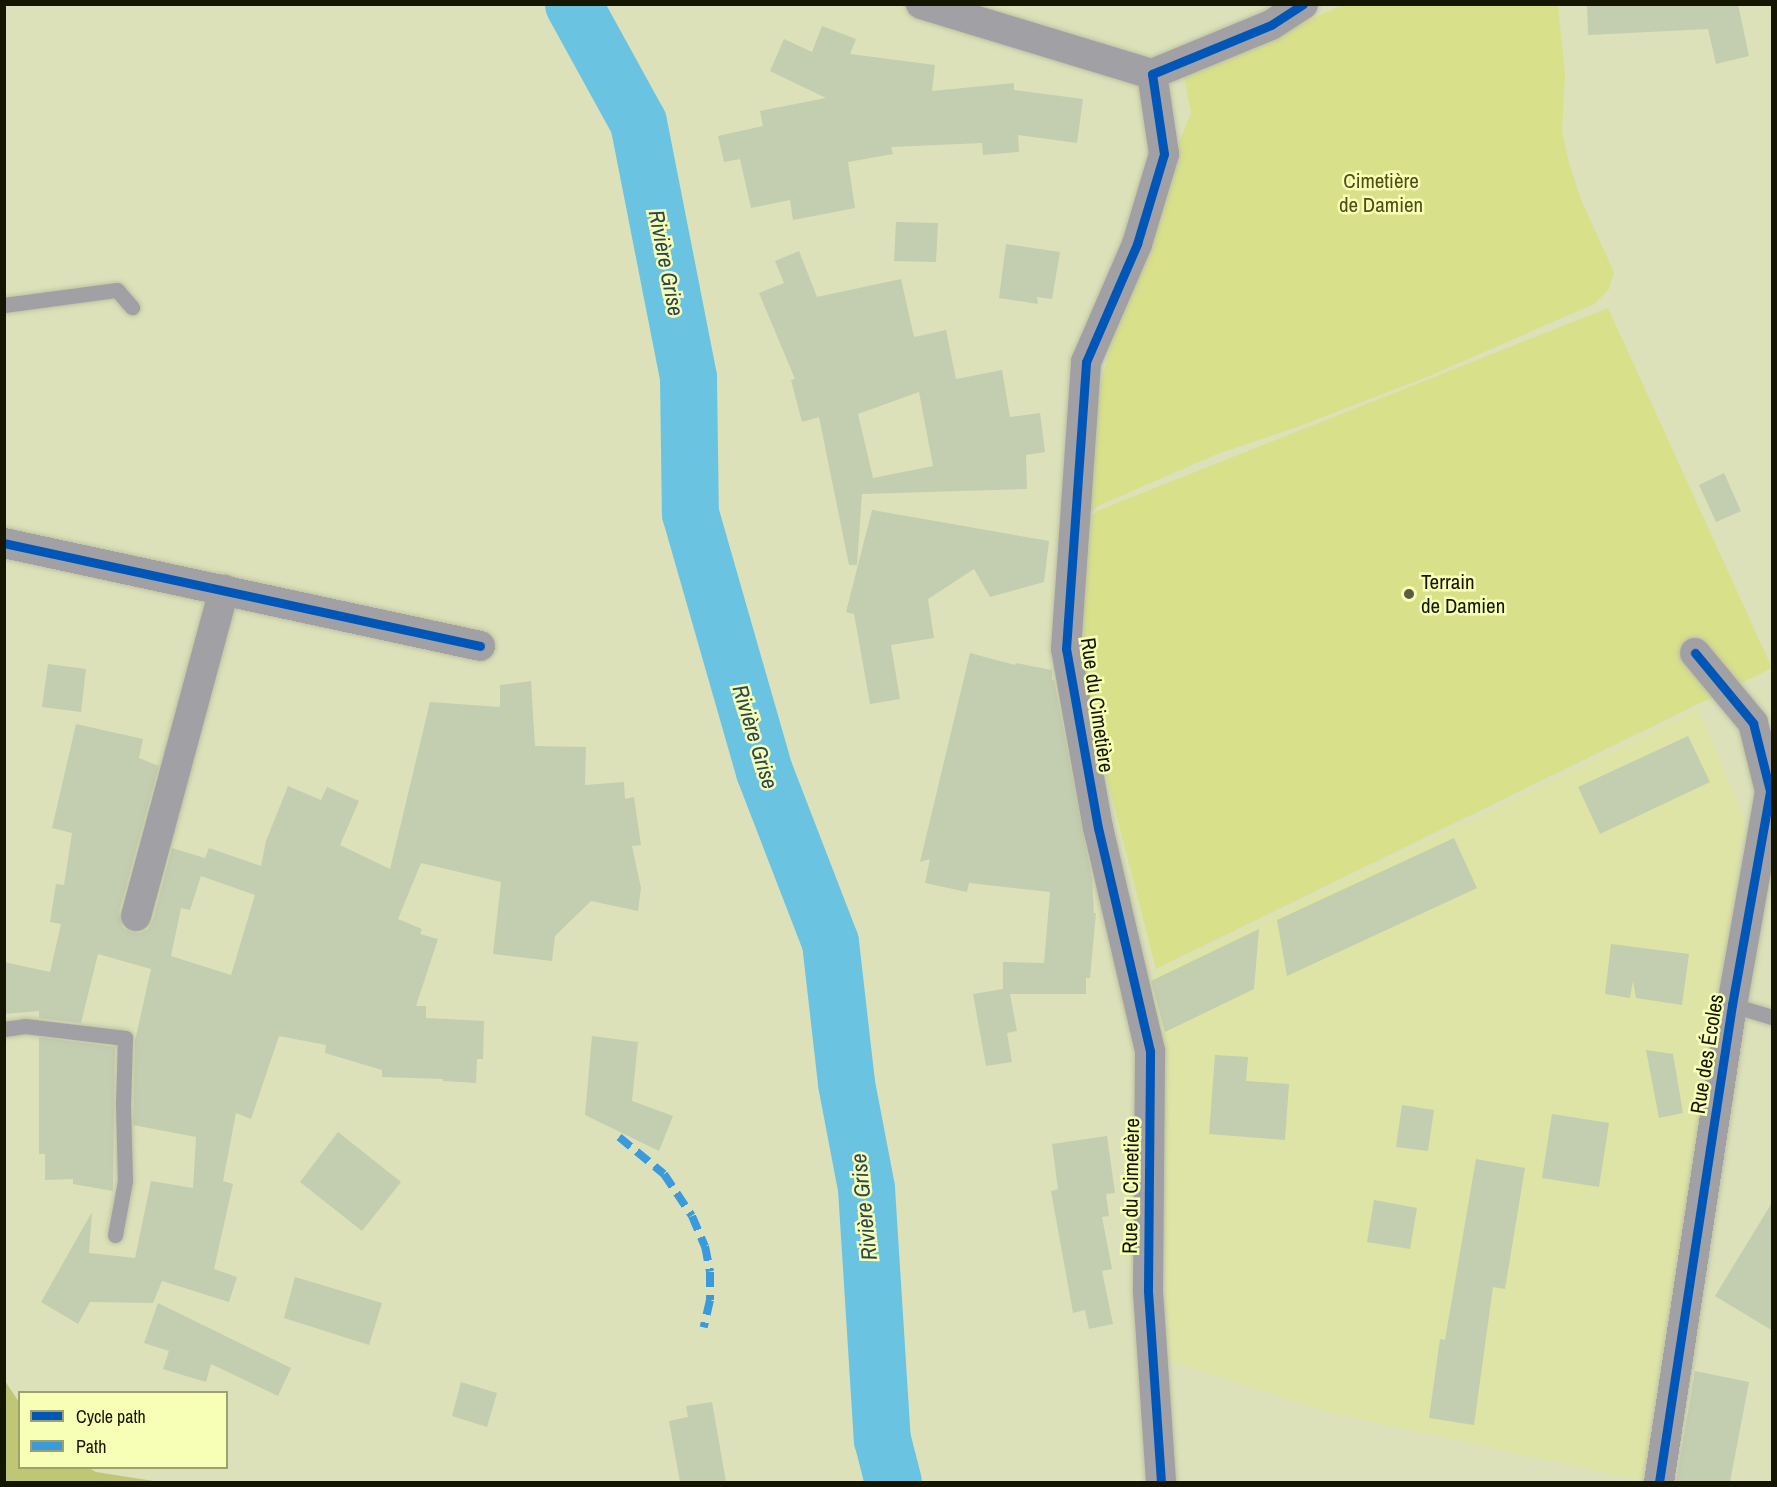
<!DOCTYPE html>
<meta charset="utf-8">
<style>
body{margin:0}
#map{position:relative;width:1777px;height:1487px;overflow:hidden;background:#dce1b9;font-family:"Archivo Narrow",sans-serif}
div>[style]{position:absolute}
.built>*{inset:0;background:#dee4a6}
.green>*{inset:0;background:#d8e08a}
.forest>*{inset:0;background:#bfc776}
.river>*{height:57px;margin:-28.5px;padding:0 28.5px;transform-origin:28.5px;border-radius:28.5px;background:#6ac4e1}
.building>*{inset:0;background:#c3cdaf}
.roads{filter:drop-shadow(0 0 2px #bdc1a3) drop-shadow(0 0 2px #bdc1a3)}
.service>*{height:15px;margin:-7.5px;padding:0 7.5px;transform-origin:7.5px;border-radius:7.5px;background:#a1a0a4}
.minor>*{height:30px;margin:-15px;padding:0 15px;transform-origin:15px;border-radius:15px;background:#a1a0a4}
.quiet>*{height:8px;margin-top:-4px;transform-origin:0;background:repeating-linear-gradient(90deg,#3b9adc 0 15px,transparent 0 23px)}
.cycleway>*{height:9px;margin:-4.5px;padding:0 4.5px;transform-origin:4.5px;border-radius:4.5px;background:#0057b8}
.dots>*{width:16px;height:16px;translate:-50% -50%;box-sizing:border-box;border:3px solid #f6ffb5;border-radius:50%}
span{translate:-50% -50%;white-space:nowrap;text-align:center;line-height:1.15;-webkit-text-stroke:5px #f6ffb5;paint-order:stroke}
.park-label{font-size:21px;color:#4b4f14}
.poi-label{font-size:21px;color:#141600}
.left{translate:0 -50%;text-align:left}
.street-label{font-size:21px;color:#141600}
.water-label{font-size:22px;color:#2b4553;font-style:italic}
.frame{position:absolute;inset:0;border:6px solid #141600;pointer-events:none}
.legend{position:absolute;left:18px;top:1391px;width:210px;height:78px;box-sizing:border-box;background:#f6ffb5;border:2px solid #9ca26d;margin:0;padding:8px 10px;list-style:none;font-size:18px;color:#141600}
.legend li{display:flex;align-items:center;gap:12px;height:30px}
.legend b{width:30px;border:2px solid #9ca26d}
</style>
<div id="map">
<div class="built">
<i style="clip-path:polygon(1698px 710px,1745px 820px,1648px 1482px,1328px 1412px,1170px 1361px,1137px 982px)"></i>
</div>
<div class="green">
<i style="clip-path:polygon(1342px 5px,1558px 5px,1565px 74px,1562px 131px,1569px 163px,1582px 202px,1614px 272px,1609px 289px,1594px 304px,1427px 377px,1300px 426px,1217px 454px,1098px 506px,1080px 521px,1097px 397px,1117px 324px,1167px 172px,1191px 113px,1183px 71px,1243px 52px)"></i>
<i style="clip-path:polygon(1608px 308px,1772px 668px,1156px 969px,1075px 653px,1089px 518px,1097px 511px)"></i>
</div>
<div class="forest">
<i style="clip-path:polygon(5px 1381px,19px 1402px,20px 1468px,89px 1468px,96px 1472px,160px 1482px,5px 1482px)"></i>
</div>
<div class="river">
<i style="left:573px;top:4px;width:135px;rotate:61.2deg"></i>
<i style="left:638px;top:122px;width:260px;rotate:78.9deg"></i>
<i style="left:688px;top:377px;width:136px;rotate:89.2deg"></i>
<i style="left:690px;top:513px;width:268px;rotate:74deg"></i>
<i style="left:764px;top:771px;width:183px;rotate:68.9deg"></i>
<i style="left:830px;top:942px;width:142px;rotate:83.5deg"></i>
<i style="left:846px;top:1083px;width:107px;rotate:79.2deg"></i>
<i style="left:866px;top:1188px;width:252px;rotate:86.4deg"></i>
<i style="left:882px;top:1439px;width:44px;rotate:75.7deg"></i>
</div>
<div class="building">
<i style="clip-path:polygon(1587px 4px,1738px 4px,1749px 56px,1716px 64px,1708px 29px,1588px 35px)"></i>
<i style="clip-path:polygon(822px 26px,856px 39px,850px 54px,935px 65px,932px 91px,1014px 83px,1014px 90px,1083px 99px,1077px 143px,1018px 135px,1019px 152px,983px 155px,982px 143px,891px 147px,893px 154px,848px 162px,855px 208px,793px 220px,790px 200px,751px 208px,740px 159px,724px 162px,718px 136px,763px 126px,760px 111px,826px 98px,770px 71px,784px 39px,812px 52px)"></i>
<i style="clip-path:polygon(896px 222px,938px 223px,936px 262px,894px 261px)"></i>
<i style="clip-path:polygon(1006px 244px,1060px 252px,1052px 299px,1037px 297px,1038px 304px,999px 298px)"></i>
<i style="clip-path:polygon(evenodd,799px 251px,817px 297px,901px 279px,914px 337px,946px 330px,956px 379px,1002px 370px,1010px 417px,1040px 413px,1045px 452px,1026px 455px,1027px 489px,862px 494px,857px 565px,849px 565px,819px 417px,802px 422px,791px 380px,795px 379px,759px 293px,784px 283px,775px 261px,799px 251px,919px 392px,933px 466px,873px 478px,858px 414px,919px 392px)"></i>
<i style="clip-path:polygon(1724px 473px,1741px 511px,1716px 522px,1699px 485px)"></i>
<i style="clip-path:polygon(872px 510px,1049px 541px,1044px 582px,990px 597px,974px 569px,928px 599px,934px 638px,891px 645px,900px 699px,870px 704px,854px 614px,846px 612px)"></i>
<i style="clip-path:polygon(970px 653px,1015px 665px,1016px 663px,1052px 670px,1052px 680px,1054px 680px,1092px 878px,1094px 913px,1096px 913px,1090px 978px,1086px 978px,1086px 994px,1010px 994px,1017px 1031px,1007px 1033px,1012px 1062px,986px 1066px,973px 994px,1003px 989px,1003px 962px,1044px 963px,1050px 892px,969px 883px,967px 892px,925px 883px,930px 859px,920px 862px)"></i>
<i style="clip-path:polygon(48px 664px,86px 669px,81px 712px,42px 707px)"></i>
<i style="clip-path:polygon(evenodd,531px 681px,535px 746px,586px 747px,585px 785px,624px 782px,625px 799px,634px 797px,641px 845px,632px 846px,641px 888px,638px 911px,591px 901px,555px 936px,552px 961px,493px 954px,501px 882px,421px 863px,398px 919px,422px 929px,420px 934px,438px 939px,416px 1006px,426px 1006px,426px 1018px,484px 1021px,483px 1059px,477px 1059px,476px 1083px,443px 1081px,443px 1079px,382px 1077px,382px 1070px,325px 1053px,326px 1045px,279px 1036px,251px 1119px,236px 1113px,223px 1181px,233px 1184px,214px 1269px,237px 1277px,229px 1302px,162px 1281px,153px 1303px,90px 1302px,78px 1324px,41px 1302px,92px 1212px,89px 1253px,135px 1258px,151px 1181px,193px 1188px,196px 1137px,133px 1125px,135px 1041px,151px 969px,98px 954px,81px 1023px,39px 1018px,39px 1011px,4px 1014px,4px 962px,50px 972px,61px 924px,50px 922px,56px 884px,64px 885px,72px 833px,52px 828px,76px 724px,143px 739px,139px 758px,159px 766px,119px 912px,123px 928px,131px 932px,140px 933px,148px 929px,153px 920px,172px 848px,205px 858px,209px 848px,261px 866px,266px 841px,288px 786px,321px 800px,327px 787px,359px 801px,340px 845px,390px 869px,430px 702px,500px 707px,500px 685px,531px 681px,201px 876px,255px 895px,231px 975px,171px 956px,181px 908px,190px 910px,201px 876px)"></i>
<i style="clip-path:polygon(1688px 736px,1710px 782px,1600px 834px,1578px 787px)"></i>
<i style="clip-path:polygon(1454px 838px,1477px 888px,1287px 976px,1277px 920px)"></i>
<i style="clip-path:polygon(1259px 929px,1254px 989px,1165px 1032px,1151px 981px)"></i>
<i style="clip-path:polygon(1611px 944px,1689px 954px,1682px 1005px,1636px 998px,1633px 981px,1630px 998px,1605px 994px)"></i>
<i style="clip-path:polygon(592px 1036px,638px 1042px,632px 1101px,673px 1116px,659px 1151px,585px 1115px)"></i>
<i style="clip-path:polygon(39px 1037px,115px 1047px,113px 1191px,73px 1184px,73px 1179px,45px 1180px,45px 1154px,39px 1154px)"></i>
<i style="clip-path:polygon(1646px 1050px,1673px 1054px,1683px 1113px,1659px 1118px)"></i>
<i style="clip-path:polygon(1215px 1055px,1248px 1057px,1246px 1081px,1289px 1084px,1285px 1140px,1209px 1134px)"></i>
<i style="clip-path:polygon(1402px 1105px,1434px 1110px,1428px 1151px,1396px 1147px)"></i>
<i style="clip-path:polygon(1552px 1114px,1609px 1123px,1599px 1187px,1542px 1178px)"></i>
<i style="clip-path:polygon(338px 1132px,401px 1182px,362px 1231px,300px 1182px)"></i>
<i style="clip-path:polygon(1107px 1136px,1115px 1193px,1106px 1194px,1109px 1216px,1102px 1217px,1112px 1269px,1102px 1271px,1113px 1324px,1089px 1329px,1085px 1310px,1073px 1313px,1051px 1191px,1058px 1189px,1052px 1144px)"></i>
<i style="clip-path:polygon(1476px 1159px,1525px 1168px,1505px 1289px,1493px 1287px,1474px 1425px,1429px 1418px,1440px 1339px,1445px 1340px)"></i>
<i style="clip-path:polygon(1374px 1200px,1417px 1208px,1410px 1249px,1367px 1242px)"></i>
<i style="clip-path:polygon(1773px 1201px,1773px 1331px,1715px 1296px)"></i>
<i style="clip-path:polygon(295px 1277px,382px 1303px,369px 1345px,284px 1318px)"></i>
<i style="clip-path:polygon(158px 1303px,291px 1368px,278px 1396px,211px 1364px,206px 1382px,163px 1369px,169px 1351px,144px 1343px)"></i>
<i style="clip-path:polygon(1695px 1371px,1749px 1382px,1730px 1482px,1676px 1482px)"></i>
<i style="clip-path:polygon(461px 1382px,497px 1393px,487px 1427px,452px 1416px)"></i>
<i style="clip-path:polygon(712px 1402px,726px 1482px,680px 1482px,669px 1421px,688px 1417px,686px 1406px)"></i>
</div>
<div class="roads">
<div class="service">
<i style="left:4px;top:305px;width:114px;rotate:-7.6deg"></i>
<i style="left:117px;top:290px;width:23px;rotate:49deg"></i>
<i style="left:1732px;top:1005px;width:42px;rotate:16.7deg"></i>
<i style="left:4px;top:1029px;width:21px;rotate:-8deg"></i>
<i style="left:25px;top:1026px;width:101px;rotate:6.8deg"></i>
<i style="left:125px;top:1038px;width:66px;rotate:91.7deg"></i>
<i style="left:123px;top:1104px;width:77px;rotate:88.5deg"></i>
<i style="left:125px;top:1181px;width:55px;rotate:100.5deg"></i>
</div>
<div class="minor">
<i style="left:921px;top:4px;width:241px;rotate:16.9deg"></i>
<i style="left:4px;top:543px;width:487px;rotate:12.2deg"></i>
<i style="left:136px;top:916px;width:338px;rotate:-74.9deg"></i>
<i style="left:1161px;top:1482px;width:193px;rotate:-93.9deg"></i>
<i style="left:1148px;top:1289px;width:238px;rotate:-89.5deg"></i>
<i style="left:1150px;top:1051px;width:229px;rotate:-103.1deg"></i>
<i style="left:1098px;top:828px;width:182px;rotate:-100.1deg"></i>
<i style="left:1066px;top:649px;width:288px;rotate:-86deg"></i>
<i style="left:1086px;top:362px;width:129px;rotate:-66.6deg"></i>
<i style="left:1137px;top:244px;width:94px;rotate:-73.3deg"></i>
<i style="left:1164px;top:154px;width:81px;rotate:-98.5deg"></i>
<i style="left:1152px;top:74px;width:129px;rotate:-22.4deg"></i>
<i style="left:1271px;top:25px;width:38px;rotate:-33deg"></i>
<i style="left:1659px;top:1482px;width:483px;rotate:-81.3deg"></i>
<i style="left:1732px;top:1005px;width:217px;rotate:-79.9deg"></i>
<i style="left:1770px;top:791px;width:70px;rotate:-104deg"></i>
<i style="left:1753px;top:723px;width:91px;rotate:-129.6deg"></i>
</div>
</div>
<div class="quiet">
<i style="left:619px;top:1137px;width:58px;rotate:39.4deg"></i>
<i style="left:664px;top:1174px;width:50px;rotate:56.3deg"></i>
<i style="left:692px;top:1216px;width:33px;rotate:67deg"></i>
<i style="left:705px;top:1246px;width:26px;rotate:79deg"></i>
<i style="left:710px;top:1272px;width:28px;rotate:90deg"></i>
<i style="left:710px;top:1300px;width:28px;rotate:103deg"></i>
</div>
<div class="cycleway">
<i style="left:4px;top:543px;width:487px;rotate:12.2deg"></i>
<i style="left:1161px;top:1482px;width:193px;rotate:-93.9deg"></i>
<i style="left:1148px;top:1289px;width:238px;rotate:-89.5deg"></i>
<i style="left:1150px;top:1051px;width:229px;rotate:-103.1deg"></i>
<i style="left:1098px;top:828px;width:182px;rotate:-100.1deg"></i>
<i style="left:1066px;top:649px;width:288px;rotate:-86deg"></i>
<i style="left:1086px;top:362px;width:129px;rotate:-66.6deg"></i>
<i style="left:1137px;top:244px;width:94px;rotate:-73.3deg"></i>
<i style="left:1164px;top:154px;width:81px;rotate:-98.5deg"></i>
<i style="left:1152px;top:74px;width:129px;rotate:-22.4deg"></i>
<i style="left:1271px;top:25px;width:38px;rotate:-33deg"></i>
<i style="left:1659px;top:1482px;width:483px;rotate:-81.3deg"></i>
<i style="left:1732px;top:1005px;width:217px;rotate:-79.9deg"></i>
<i style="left:1770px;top:791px;width:70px;rotate:-104deg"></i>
<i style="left:1753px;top:723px;width:91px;rotate:-129.6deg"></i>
</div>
<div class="dots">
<i style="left:1409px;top:594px;background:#5a5d41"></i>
</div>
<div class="park-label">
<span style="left:1381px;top:193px">Cimetière<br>de Damien</span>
</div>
<div class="poi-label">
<span class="left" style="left:1421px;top:594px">Terrain<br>de Damien</span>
</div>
<div class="street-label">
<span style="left:1097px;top:705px;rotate:82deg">Rue du Cimetière</span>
<span style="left:1707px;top:1054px;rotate:-81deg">Rue des Écoles</span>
<span style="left:1131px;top:1186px;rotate:-89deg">Rue du Cimetière</span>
</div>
<div class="water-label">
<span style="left:666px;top:263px;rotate:79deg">Rivière Grise</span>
<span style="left:755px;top:737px;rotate:73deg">Rivière Grise</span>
<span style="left:864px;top:1207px;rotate:-96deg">Rivière Grise</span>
</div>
<div class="frame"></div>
<ul class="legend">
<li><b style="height:8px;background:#0057b8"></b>Cycle path</li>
<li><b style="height:8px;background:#3b9adc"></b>Path</li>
</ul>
</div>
